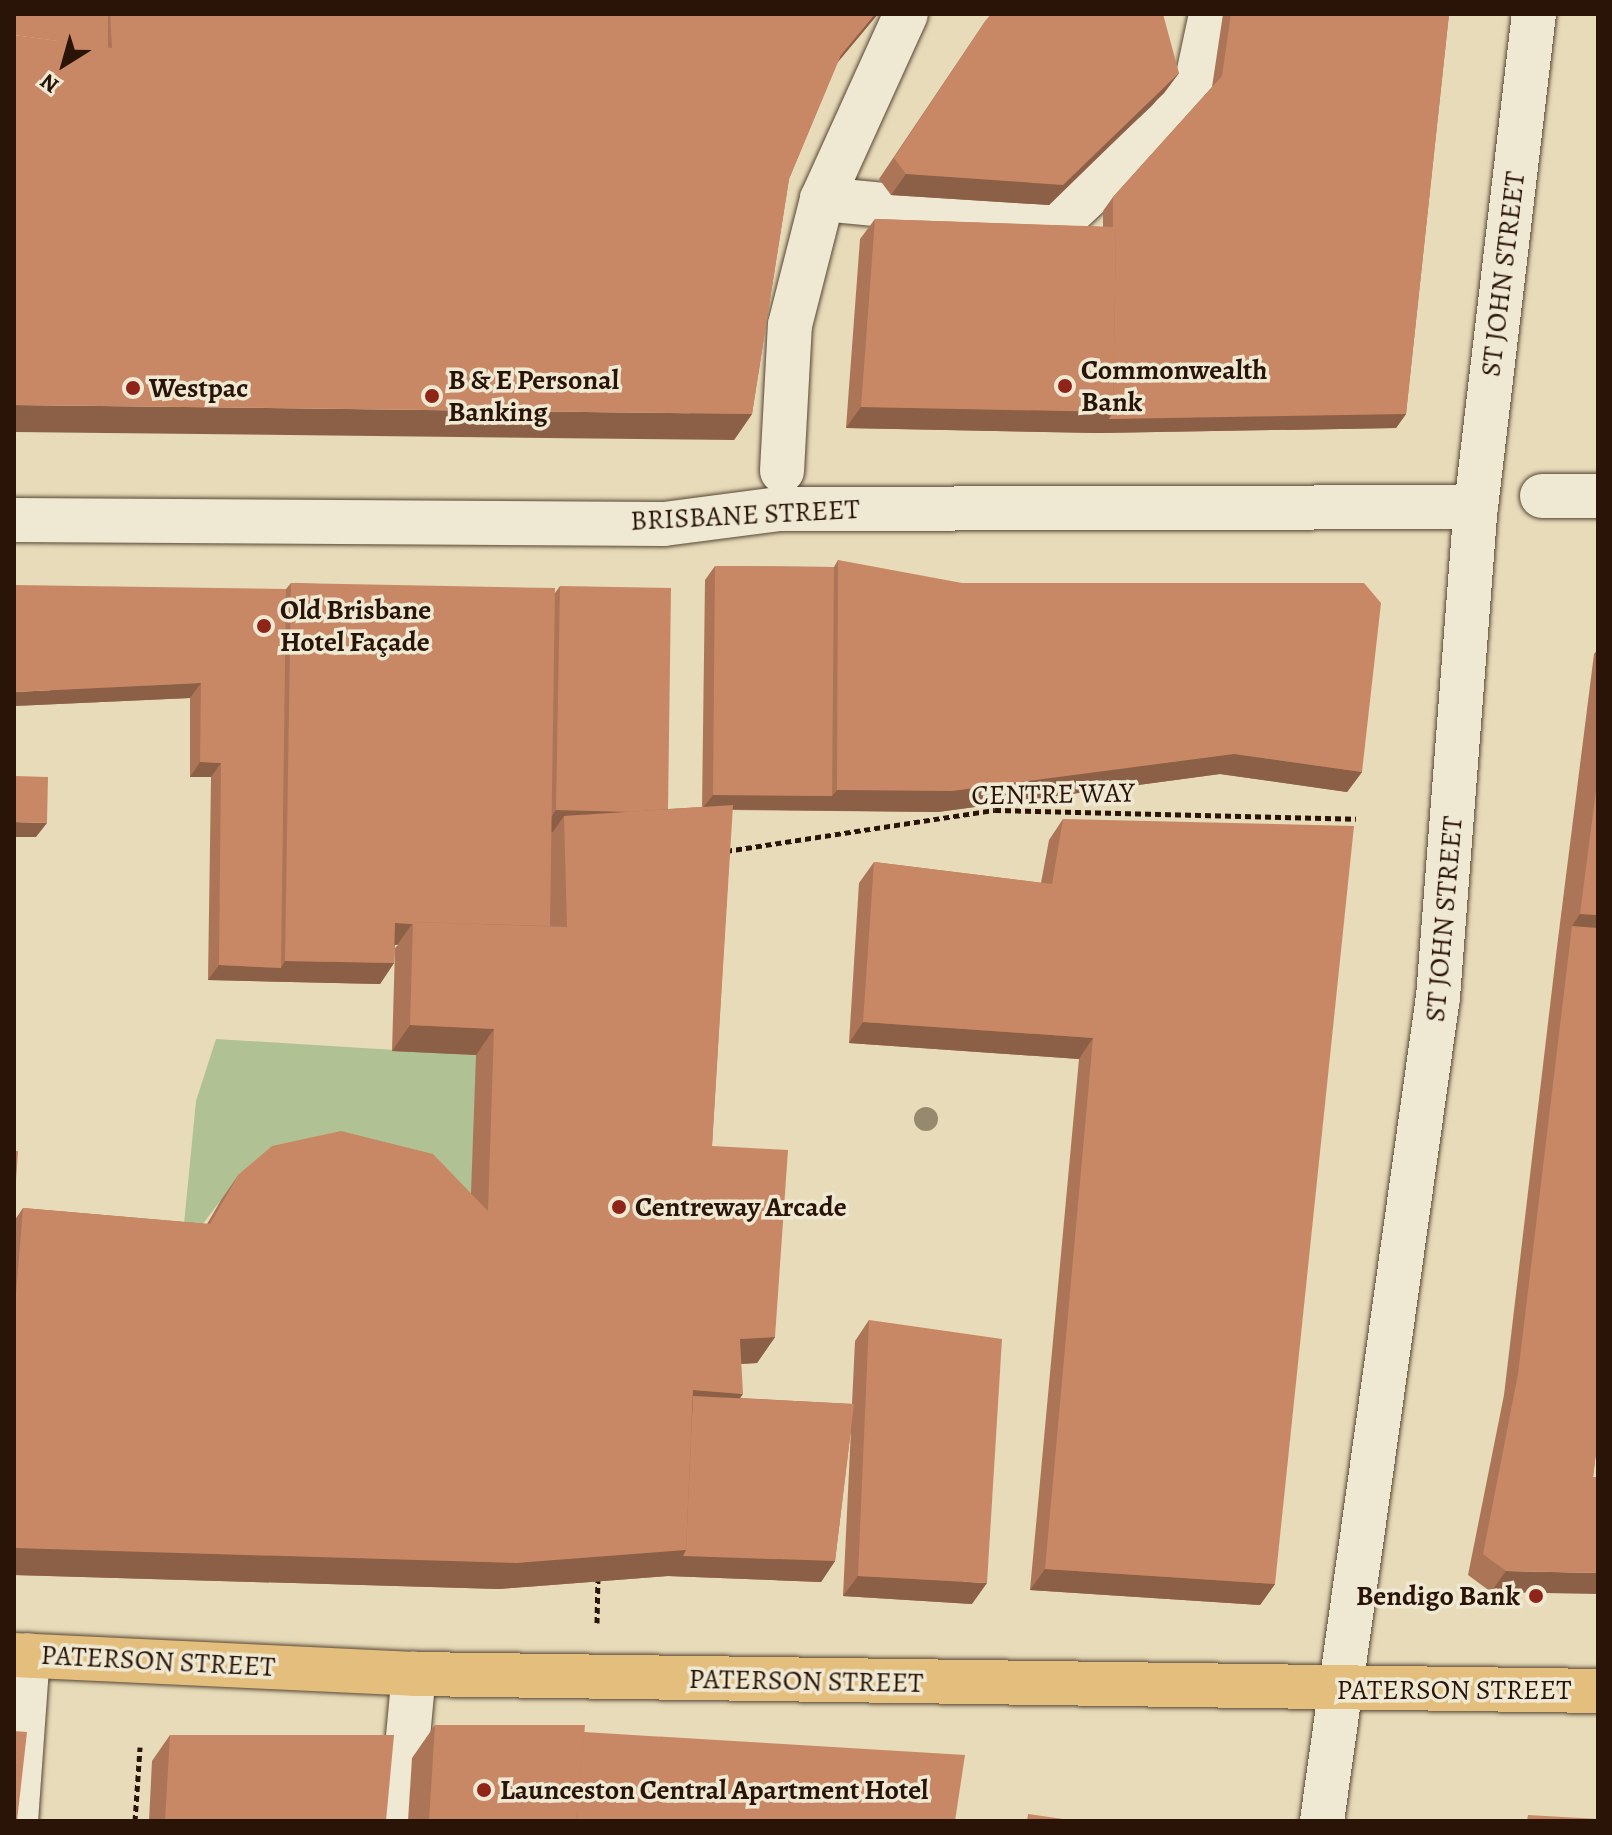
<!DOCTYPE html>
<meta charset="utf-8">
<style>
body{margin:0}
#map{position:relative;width:1612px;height:1835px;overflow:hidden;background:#e7dbb9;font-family:Alegreya,serif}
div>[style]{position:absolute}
.green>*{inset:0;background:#b0c194}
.path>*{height:5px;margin-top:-2.5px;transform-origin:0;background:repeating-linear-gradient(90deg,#291407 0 6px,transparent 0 10px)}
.roads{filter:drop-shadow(0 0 2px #584634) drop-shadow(0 0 2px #584634)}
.minor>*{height:44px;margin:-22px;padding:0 22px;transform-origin:22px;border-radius:22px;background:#efe8d2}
.highway>*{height:44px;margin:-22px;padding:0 22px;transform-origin:22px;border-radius:22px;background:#e4be7c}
.trees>*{width:24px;height:24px;margin:-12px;border-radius:50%;background:#958a6e}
.wall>*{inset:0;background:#ac7557}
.shaded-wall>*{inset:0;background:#8c5f47}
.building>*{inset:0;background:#c88865}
.dots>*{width:22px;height:22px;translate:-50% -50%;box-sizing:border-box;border:4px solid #efe8d2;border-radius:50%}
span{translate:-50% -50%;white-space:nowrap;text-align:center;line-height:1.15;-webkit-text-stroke:7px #efe8d2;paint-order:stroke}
.street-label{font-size:28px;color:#291407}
.poi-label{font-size:28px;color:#291407;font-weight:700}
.left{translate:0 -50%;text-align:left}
.right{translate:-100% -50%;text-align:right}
.frame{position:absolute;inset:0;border:16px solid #291407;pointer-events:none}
.north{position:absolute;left:24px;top:24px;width:80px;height:80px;-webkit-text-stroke:6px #efe8d2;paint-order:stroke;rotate:217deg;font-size:22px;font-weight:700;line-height:32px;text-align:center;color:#291407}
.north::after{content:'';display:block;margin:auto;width:28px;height:36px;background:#291407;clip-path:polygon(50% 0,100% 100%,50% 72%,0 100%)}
</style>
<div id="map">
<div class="green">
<i style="clip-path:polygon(216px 1039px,476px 1055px,478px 1208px,221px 1200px,202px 1225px,183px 1234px,196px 1101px)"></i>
</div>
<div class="path">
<i style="left:726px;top:851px;width:272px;rotate:-8.7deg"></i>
<i style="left:995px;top:810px;width:361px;rotate:1.4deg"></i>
<i style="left:597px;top:1623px;width:46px;rotate:-88.8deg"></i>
<i style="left:135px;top:1821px;width:74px;rotate:-86.1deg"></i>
</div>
<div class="roads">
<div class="minor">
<i style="left:822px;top:199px;width:239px;rotate:5.5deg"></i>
<i style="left:1060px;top:222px;width:151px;rotate:-43.1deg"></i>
<i style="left:1170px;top:119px;width:47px;rotate:-55.3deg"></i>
<i style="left:1197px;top:80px;width:67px;rotate:-78deg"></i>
<i style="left:782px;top:471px;width:146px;rotate:-86.9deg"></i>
<i style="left:790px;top:325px;width:130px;rotate:-75.7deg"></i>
<i style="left:822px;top:199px;width:203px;rotate:-65.6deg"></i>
<i style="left:1542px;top:496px;width:56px"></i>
<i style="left:14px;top:520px;width:650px;rotate:0.35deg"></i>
<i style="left:664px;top:524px;width:117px;rotate:-7.4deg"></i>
<i style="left:780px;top:509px;width:696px;rotate:-0.16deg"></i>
<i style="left:16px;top:1821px;width:166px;rotate:-85.9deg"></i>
<i style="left:400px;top:1821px;width:148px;rotate:-84.6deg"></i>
<i style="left:1322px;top:1821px;width:832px;rotate:-81.99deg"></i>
<i style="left:1438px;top:997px;width:491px;rotate:-85.6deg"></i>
<i style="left:1476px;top:507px;width:496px;rotate:-83.3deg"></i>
</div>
<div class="highway">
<i style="left:14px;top:1655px;width:400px;rotate:2.7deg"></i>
<i style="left:414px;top:1674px;width:1184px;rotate:0.82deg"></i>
</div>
</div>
<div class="trees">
<i style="left:926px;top:1119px"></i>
</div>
<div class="wall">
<i style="clip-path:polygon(14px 14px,878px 14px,837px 63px,789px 179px,752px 414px,734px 440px)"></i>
<i style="clip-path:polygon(1223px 14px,1449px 14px,1406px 414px,1396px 428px,1099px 433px,846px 428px,860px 239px,875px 219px,1103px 227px,1103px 211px,1113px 197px,1212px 87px)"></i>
<i style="clip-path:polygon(986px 20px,1179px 73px,1164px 93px,1049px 205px,891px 195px,879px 179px)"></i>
<i style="clip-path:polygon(838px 560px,1362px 772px,1347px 792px,1220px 774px,938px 812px,732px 810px,712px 1146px,775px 1337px,757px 1363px,741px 1364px,740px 1398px,852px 1404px,855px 1341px,869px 1320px,972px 1604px,843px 1596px,851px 1429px,835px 1561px,821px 1582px,668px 1576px,499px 1589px,14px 1575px,14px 1221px,23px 1208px,207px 1224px,221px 1200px,239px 1174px,471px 1193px,476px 1055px,392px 1051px,395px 948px,398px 945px,395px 944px,394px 963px,380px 984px,208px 980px,211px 777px,190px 777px,190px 698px,14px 706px,286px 589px,291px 583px,555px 593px,560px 586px,668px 809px,702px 807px,705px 580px,715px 566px,834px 567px)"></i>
<i style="clip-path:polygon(1598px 649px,1598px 1437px,1593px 1477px,1491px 1592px,1468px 1575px,1504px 1395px,1557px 947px,1594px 654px)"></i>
<i style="clip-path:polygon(1063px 819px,1275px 1584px,1260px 1605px,1030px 1590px,1079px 1059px,849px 1043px,859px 883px,874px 862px,1041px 883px,1049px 840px)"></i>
<i style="clip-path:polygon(435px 1725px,584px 1732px,955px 1821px,408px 1821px,412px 1758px)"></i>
<i style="clip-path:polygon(170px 1735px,386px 1821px,149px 1821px,152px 1761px)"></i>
</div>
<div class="shaded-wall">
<i style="clip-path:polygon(875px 14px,878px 14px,822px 81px,841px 55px)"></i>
<i style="clip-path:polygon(1179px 73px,1164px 93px,1049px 205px,891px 195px,906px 174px)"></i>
<i style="clip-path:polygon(14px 405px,752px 414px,734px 440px,14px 432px)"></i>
<i style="clip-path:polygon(861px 407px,1406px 414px,1396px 428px,1099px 433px,846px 428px)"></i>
<i style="clip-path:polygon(201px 683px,190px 698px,14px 706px,14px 692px)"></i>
<i style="clip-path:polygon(1234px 754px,1362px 772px,1347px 792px,1220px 774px,938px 812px,702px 809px,713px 795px,832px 796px,837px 790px)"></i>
<i style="clip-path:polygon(200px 762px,221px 763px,211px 777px,190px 777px)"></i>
<i style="clip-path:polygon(556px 810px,668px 812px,564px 816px,553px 832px,542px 831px)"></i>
<i style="clip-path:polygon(14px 822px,47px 823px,36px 837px,14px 837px)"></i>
<i style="clip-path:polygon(1580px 914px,1598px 915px,1598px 950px,1572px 926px)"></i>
<i style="clip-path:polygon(395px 923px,412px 924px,397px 945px,380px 944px)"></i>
<i style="clip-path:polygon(285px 961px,394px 963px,380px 984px,208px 980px,219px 965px,281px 968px)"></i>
<i style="clip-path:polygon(863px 1022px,1093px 1038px,1079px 1059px,849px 1043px)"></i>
<i style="clip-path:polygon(410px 1025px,494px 1029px,476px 1055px,392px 1051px)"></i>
<i style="clip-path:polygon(775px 1337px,757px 1363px,722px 1365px,740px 1339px)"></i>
<i style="clip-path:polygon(693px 1390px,743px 1394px,725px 1420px,689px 1417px)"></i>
<i style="clip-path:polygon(14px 1548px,686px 1550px,835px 1561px,821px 1582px,668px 1576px,499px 1589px,14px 1575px)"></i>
<i style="clip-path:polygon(1045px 1569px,1275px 1584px,1260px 1605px,1030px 1590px)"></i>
<i style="clip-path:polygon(1506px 1571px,1598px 1573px,1598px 1594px,1491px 1592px)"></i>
<i style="clip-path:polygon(858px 1576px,987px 1583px,972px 1604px,843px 1596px)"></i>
</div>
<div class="building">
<i style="clip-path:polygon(14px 14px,108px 14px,108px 48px,14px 35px)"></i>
<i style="clip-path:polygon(110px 14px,875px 14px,841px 55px,789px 179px,752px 414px,14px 405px,14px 35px,112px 48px)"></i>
<i style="clip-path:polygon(991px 14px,1163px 14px,1179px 73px,1063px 185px,906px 174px,894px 158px,986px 20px)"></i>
<i style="clip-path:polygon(1231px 14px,1449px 14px,1406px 414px,1109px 419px,1113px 412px,1116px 227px,1113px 227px,1113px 197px,1222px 76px)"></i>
<i style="clip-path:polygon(875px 219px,1116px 227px,1113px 412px,861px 407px)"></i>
<i style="clip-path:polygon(838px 560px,962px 583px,1364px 583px,1381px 603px,1362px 772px,1234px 754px,952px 791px,837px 790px)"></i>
<i style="clip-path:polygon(715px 566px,834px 567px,832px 796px,713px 795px)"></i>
<i style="clip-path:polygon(291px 583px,555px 588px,550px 926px,413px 922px,413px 924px,395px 923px,394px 963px,285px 961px)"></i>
<i style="clip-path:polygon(14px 585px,286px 589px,281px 968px,219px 965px,221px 763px,200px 762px,201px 683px,14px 692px)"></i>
<i style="clip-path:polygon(560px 586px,671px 588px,668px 809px,630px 812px,556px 810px)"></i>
<i style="clip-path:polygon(1598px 775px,1598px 915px,1580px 914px)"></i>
<i style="clip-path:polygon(14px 776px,48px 777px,47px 823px,14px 822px)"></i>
<i style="clip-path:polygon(733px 805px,712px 1146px,788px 1150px,775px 1337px,740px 1339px,743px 1394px,693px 1390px,686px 1550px,517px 1563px,14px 1548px,14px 1318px,23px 1208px,210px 1224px,239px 1174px,272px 1146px,341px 1131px,433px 1154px,488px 1211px,494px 1029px,410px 1025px,413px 922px,567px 927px,564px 816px)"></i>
<i style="clip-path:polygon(1063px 819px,1354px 826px,1275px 1584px,1045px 1569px,1093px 1038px,863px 1022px,874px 862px,1052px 884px)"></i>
<i style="clip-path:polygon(1572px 926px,1598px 928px,1598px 1437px,1593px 1477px,1598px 1477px,1598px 1573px,1506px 1571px,1483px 1554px,1518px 1374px)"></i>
<i style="clip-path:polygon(14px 1151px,18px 1151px,15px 1196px,14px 1196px)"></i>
<i style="clip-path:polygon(869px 1320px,1002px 1339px,987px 1583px,858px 1576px)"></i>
<i style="clip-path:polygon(693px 1396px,854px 1404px,835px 1561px,683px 1556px,686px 1550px)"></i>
<i style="clip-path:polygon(435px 1725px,585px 1725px,576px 1821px,429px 1821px)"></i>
<i style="clip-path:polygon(14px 1731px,27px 1732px,17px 1821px,14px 1821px)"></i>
<i style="clip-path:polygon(584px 1732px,965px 1755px,955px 1821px,576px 1821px)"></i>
<i style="clip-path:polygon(170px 1735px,394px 1735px,386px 1821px,165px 1821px)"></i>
<i style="clip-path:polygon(1028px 1814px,1077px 1821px,1027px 1821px)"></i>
<i style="clip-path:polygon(1528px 1815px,1598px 1819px,1598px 1821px,1527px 1821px)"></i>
</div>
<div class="dots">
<i style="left:1065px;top:386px;background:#8f2418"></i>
<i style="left:133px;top:388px;background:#8f2418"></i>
<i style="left:432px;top:396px;background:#8f2418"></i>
<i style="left:264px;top:626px;background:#8f2418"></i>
<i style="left:619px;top:1207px;background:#8f2418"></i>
<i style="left:1536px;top:1596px;background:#8f2418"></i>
<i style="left:484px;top:1790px;background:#8f2418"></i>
</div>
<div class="street-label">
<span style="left:1503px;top:274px;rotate:-83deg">ST JOHN STREET</span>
<span style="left:745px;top:515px;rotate:-3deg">BRISBANE STREET</span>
<span style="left:1053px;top:794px;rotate:-1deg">CENTRE WAY</span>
<span style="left:1444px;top:919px;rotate:-85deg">ST JOHN STREET</span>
<span style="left:158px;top:1661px;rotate:3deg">PATERSON STREET</span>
<span style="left:806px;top:1681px;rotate:1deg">PATERSON STREET</span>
<span style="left:1454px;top:1690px">PATERSON STREET</span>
</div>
<div class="poi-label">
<span class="left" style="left:1081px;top:386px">Commonwealth<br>Bank</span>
<span class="left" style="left:448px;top:396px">B &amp; E Personal<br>Banking</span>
<span class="left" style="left:149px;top:388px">Westpac</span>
<span class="left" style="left:280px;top:626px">Old Brisbane<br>Hotel Façade</span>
<span class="left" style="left:635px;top:1207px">Centreway Arcade</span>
<span class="right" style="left:1520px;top:1596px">Bendigo Bank</span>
<span class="left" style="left:500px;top:1790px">Launceston Central Apartment Hotel</span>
</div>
<div class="frame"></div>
<div class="north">N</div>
</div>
